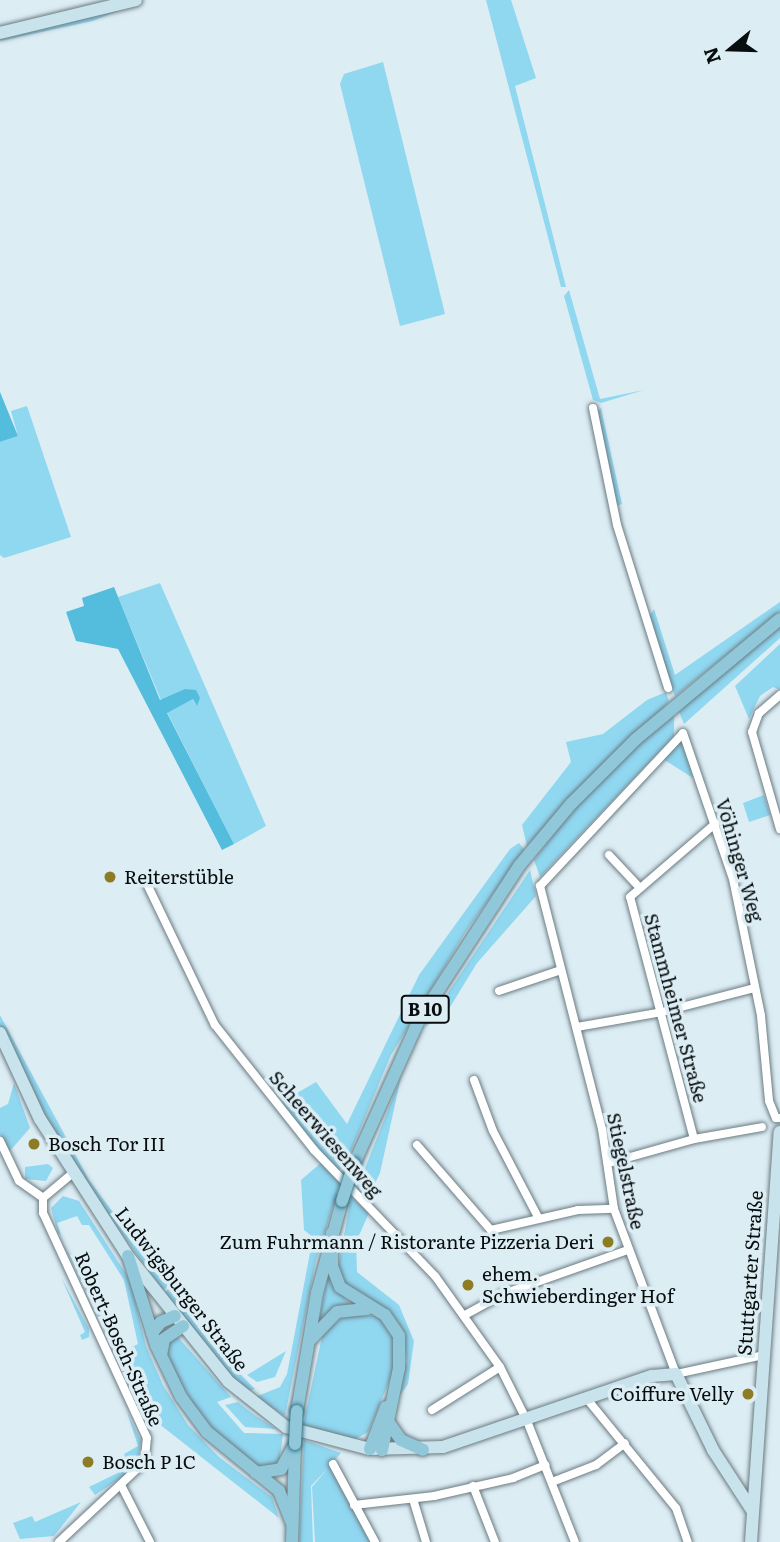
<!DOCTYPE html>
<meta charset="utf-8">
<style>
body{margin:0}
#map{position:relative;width:780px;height:1542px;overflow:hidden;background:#dcedf4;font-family:Literata,serif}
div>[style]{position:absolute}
.green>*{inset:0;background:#90d7f0}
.forest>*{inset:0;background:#54bdde}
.roads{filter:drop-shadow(0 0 2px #6b7b81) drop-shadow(0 0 2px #6b7b81)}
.street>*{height:8px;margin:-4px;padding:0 4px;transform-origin:4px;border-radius:4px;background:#fff}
.secondary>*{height:12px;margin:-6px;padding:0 6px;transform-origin:6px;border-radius:6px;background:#c8e3ec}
.primary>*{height:12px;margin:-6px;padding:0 6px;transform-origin:6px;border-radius:6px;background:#90c7d9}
.bridges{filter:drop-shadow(0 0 2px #306e82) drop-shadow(0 0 2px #306e82)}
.primary-bridge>*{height:12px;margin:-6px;padding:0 6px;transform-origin:6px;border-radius:6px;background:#90c7d9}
.dots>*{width:19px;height:19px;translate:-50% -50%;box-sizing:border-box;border:4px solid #dcedf4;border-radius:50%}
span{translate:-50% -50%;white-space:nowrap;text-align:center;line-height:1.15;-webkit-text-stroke:7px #dcedf4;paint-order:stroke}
.shield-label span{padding:2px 5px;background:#dcedf4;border:2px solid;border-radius:5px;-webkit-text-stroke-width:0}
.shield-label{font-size:18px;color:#080e10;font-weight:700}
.street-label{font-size:19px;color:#080e10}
.poi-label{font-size:19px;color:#080e10}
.left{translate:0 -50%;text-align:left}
.right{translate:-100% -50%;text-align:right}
.north{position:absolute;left:696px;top:14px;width:70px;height:70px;-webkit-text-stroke:5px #dcedf4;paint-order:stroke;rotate:251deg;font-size:19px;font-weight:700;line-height:28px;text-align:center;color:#080e10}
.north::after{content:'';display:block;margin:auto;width:24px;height:32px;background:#080e10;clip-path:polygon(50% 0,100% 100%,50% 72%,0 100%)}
</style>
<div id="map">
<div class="green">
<i style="clip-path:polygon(486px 0,511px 0,536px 78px,515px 86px,566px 287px,561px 287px)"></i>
<i style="clip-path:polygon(128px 7px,93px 21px,0 41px,0 37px)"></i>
<i style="clip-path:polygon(383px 62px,445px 314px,400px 326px,340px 84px,344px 74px)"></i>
<i style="clip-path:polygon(569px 290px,600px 399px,644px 390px,601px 403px,593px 400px,564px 296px)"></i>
<i style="clip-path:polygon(27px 406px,71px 537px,4px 558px,0 555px,0 442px,18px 436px,11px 411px)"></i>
<i style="clip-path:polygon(601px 408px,622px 504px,616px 506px,596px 412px)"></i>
<i style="clip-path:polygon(160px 583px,266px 826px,234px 844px,167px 712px,193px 699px,196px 705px,200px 698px,161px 700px,118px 597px)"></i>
<i style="clip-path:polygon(780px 602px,780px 612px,675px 696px,648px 618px,654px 609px,675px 675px)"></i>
<i style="clip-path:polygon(780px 625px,780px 638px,684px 724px,679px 712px,690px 700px)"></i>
<i style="clip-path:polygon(780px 644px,780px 690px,773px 687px,760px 696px,749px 719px,735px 686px)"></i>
<i style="clip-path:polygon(666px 692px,669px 701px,661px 711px,611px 755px,527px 846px,522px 825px,571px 762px,566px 742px,603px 734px,647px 700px)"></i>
<i style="clip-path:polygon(674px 716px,674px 736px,540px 877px,534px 860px,569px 814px,637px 745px)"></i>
<i style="clip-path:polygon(681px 741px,685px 745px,693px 778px,663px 759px)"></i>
<i style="clip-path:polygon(764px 795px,770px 815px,749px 822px,743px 803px)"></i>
<i style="clip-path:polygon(519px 843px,524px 849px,522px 853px,465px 933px,391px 1055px,346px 1163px,338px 1171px,280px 1103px,316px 1082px,347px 1124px,419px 975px,510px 849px)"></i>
<i style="clip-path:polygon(530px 870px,536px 896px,477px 963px,447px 1012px,425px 1027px)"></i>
<i style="clip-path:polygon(0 1015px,89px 1180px,168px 1286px,163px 1290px,107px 1214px,42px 1111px,0 1027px)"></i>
<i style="clip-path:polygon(401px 1077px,380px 1173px,366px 1202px,356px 1191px)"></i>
<i style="clip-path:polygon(14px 1083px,30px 1128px,9px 1152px,0 1134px,0 1108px,8px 1104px)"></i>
<i style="clip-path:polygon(322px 1162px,340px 1182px,316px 1261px,285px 1416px,255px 1397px,280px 1387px,287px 1374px,313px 1237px,304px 1230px,301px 1180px)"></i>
<i style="clip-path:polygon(48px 1164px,53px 1168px,46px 1181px,25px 1179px,25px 1167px)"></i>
<i style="clip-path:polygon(63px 1196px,79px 1201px,130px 1280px,146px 1346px,163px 1385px,188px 1425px,219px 1457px,272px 1497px,279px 1518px,158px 1423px,123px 1358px,117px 1355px,64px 1245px,124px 1351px,138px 1344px,124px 1280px,89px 1225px,82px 1225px,77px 1216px,57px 1223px,61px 1235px,58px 1233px,51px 1208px)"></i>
<i style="clip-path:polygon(351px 1197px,369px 1213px,356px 1242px,357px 1272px,399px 1305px,414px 1341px,408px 1384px,396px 1401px,407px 1361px,403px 1330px,392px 1314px,343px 1282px,338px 1268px)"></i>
<i style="clip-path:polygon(329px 1270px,336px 1288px,350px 1304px,319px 1320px)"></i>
<i style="clip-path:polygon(61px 1277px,89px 1329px,89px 1337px,82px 1340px,80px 1335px,85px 1332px)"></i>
<i style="clip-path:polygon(170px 1288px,210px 1343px,255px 1389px,246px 1392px,218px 1365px,165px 1292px)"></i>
<i style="clip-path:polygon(345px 1316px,375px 1316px,385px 1322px,396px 1343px,392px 1375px,368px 1432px,354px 1440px,303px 1426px,323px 1332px)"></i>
<i style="clip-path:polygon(177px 1336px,231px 1397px,217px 1402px,244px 1433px,283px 1434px,279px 1464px,256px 1467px,202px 1419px,166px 1358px,165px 1343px)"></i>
<i style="clip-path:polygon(286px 1351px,275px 1377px,257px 1382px,247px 1375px)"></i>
<i style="clip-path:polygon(238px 1402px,253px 1414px,276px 1429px,245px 1427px,225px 1405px)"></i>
<i style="clip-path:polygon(127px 1412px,141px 1441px,139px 1455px,125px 1475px,95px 1495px,89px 1487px,130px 1467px,124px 1454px,138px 1446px)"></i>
<i style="clip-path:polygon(304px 1440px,341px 1453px,332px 1463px,374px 1542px,315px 1542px,312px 1487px,328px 1468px,311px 1486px,313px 1542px,299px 1542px)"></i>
<i style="clip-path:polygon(81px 1502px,54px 1536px,20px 1539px,13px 1523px,32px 1516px,35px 1522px)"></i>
</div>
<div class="forest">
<i style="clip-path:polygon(0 392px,18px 436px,0 442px)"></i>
<i style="clip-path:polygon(114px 587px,160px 700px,185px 689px,196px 690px,200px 698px,197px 706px,193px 699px,167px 713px,234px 844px,222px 850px,118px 649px,76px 641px,66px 612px,84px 606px,82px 598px)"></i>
</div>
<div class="roads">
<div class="street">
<i style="left:593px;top:408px;width:119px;rotate:78.4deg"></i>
<i style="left:617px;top:525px;width:171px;rotate:72.6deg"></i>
<i style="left:780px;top:695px;width:28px;rotate:139deg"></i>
<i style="left:759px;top:713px;width:20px;rotate:110deg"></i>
<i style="left:752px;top:732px;width:101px;rotate:73.9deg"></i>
<i style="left:609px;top:855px;width:45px;rotate:46.8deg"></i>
<i style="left:148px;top:886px;width:154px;rotate:64.3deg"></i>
<i style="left:215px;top:1025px;width:159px;rotate:51.6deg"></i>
<i style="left:314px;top:1150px;width:175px;rotate:46.2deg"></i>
<i style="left:435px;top:1276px;width:112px;rotate:54.5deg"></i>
<i style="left:500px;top:1367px;width:60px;rotate:63.4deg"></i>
<i style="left:527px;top:1421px;width:130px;rotate:68.4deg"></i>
<i style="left:499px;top:991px;width:65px;rotate:-18.7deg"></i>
<i style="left:577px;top:1027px;width:86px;rotate:-10deg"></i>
<i style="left:662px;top:1012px;width:96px;rotate:-14.5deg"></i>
<i style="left:474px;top:1080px;width:54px;rotate:69.6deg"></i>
<i style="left:493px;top:1131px;width:99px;rotate:62.4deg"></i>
<i style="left:694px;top:1139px;width:250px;rotate:-104.8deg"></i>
<i style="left:630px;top:897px;width:113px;rotate:-40.7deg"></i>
<i style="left:0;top:1141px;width:44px;rotate:64.6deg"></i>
<i style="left:19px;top:1181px;width:29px;rotate:35deg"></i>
<i style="left:417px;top:1145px;width:113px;rotate:49deg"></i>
<i style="left:491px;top:1230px;width:89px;rotate:-12.9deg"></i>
<i style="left:578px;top:1210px;width:36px;rotate:-2deg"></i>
<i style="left:609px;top:1163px;width:88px;rotate:-15.8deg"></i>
<i style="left:694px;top:1139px;width:69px;rotate:-10deg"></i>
<i style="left:465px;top:1315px;width:43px;rotate:-28.9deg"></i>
<i style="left:503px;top:1294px;width:133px;rotate:-19.4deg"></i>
<i style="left:764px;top:1355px;width:90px;rotate:167.8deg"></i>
<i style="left:676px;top:1374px;width:176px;rotate:-110.6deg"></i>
<i style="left:614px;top:1209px;width:81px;rotate:-98.5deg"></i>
<i style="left:602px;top:1129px;width:251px;rotate:-104.3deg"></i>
<i style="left:540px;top:886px;width:209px;rotate:-46.9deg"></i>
<i style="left:683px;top:733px;width:154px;rotate:71.1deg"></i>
<i style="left:733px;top:879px;width:140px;rotate:78.4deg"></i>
<i style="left:761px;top:1016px;width:85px;rotate:84.6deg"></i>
<i style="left:769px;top:1101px;width:18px;rotate:68deg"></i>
<i style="left:776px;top:1118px;width:4px"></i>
<i style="left:587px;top:1399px;width:141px;rotate:50.8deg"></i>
<i style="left:676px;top:1508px;width:36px;rotate:71deg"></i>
<i style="left:432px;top:1410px;width:80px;rotate:-32.3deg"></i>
<i style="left:333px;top:1464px;width:89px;rotate:61.7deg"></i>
<i style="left:552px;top:1482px;width:47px;rotate:-21.1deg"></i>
<i style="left:596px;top:1465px;width:36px;rotate:-37deg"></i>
<i style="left:121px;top:1485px;width:64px;rotate:63deg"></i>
<i style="left:473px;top:1486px;width:60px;rotate:68.6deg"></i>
<i style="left:413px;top:1499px;width:45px;rotate:73.2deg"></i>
<i style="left:354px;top:1505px;width:81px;rotate:-6.4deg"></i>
<i style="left:434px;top:1496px;width:81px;rotate:-12.8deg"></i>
<i style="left:513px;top:1478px;width:35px;rotate:-22deg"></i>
<i style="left:59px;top:1542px;width:107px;rotate:-43.1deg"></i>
<i style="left:137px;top:1469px;width:13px;rotate:-51deg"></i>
<i style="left:145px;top:1459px;width:21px;rotate:-85deg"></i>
<i style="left:147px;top:1438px;width:248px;rotate:-114.8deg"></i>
<i style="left:43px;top:1213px;width:15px;rotate:-90deg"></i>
<i style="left:43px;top:1198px;width:38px;rotate:-40deg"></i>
</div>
<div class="secondary">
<i style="left:0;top:33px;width:140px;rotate:-13.6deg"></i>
<i style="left:0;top:1033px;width:95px;rotate:65.1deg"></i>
<i style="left:40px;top:1119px;width:163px;rotate:57.3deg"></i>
<i style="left:128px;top:1256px;width:161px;rotate:51.3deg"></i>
<i style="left:229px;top:1382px;width:73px;rotate:38.3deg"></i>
<i style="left:286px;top:1427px;width:87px;rotate:14.7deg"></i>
<i style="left:370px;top:1449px;width:73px;rotate:-1.6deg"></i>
<i style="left:443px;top:1447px;width:221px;rotate:-18.8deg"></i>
<i style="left:652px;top:1376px;width:24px;rotate:-5deg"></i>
<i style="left:676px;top:1374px;width:85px;rotate:64deg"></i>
<i style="left:713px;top:1450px;width:72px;rotate:57deg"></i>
<i style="left:751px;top:1542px;width:411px;rotate:-86deg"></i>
</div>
<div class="primary">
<i style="left:354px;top:1164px;width:158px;rotate:-65.7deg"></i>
<i style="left:419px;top:1020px;width:184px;rotate:-57deg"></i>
<i style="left:519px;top:866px;width:81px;rotate:-50deg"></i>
<i style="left:571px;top:804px;width:92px;rotate:-45deg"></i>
<i style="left:636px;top:739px;width:187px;rotate:-39.8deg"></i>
<i style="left:332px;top:1233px;width:33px;rotate:90deg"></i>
<i style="left:332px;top:1266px;width:22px;rotate:69deg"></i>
<i style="left:340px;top:1287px;width:53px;rotate:31.9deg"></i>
<i style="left:385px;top:1315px;width:25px;rotate:56deg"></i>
<i style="left:399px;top:1336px;width:32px;rotate:90deg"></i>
<i style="left:399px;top:1368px;width:84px;rotate:101.7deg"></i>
<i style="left:128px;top:1256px;width:93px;rotate:72.5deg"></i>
<i style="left:156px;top:1345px;width:58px;rotate:64.3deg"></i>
<i style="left:181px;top:1397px;width:44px;rotate:53.4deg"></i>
<i style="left:207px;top:1432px;width:93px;rotate:39.3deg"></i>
<i style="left:279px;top:1491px;width:35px;rotate:68deg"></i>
<i style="left:152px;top:1333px;width:14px;rotate:-51deg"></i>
<i style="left:161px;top:1322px;width:15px;rotate:-23deg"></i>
<i style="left:311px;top:1339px;width:37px;rotate:-46deg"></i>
<i style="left:337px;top:1312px;width:31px;rotate:-6deg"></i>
<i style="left:161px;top:1355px;width:16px;rotate:-79deg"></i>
<i style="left:164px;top:1339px;width:23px;rotate:-34deg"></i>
<i style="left:297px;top:1411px;width:120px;rotate:-80.4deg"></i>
<i style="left:317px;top:1293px;width:95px;rotate:-74.8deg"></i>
<i style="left:387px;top:1420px;width:24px;rotate:55deg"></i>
<i style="left:401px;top:1440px;width:24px;rotate:24deg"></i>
<i style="left:370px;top:1449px;width:45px;rotate:-69.1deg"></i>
<i style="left:256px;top:1473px;width:25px;rotate:-9deg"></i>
<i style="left:281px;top:1469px;width:23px;rotate:-61deg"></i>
<i style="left:292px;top:1542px;width:98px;rotate:-88.2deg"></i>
</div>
</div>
<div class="bridges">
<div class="primary-bridge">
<i style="left:342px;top:1201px;width:39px;rotate:-72deg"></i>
<i style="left:295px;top:1444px;width:33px;rotate:-87deg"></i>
</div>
</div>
<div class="dots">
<i style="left:110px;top:877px;background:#8d7c23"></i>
<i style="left:34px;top:1144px;background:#8d7c23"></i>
<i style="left:608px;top:1242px;background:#8d7c23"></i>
<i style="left:468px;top:1285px;background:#8d7c23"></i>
<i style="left:748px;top:1394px;background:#8d7c23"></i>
<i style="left:88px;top:1462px;background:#8d7c23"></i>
</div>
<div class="shield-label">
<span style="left:425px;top:1009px">B 10</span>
</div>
<div class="street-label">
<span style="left:740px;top:860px;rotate:74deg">Vöhinger Weg</span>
<span style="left:676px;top:1008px;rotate:75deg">Stammheimer Straße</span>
<span style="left:326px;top:1134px;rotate:49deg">Scheerwiesenweg</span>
<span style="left:626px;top:1171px;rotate:78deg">Stiegelstraße</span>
<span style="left:750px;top:1273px;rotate:-86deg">Stuttgarter Straße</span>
<span style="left:182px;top:1289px;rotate:52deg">Ludwigsburger Straße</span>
<span style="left:119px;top:1339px;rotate:66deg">Robert-Bosch-Straße</span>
</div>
<div class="poi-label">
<span class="left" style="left:124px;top:877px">Reiterstüble</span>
<span class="left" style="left:48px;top:1144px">Bosch Tor III</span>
<span class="right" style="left:594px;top:1242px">Zum Fuhrmann / Ristorante Pizzeria Deri</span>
<span class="left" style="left:482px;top:1285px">ehem.<br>Schwieberdinger Hof</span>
<span class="right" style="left:734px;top:1394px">Coiffure Velly</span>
<span class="left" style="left:102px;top:1462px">Bosch P 1C</span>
</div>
<div class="north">N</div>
</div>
